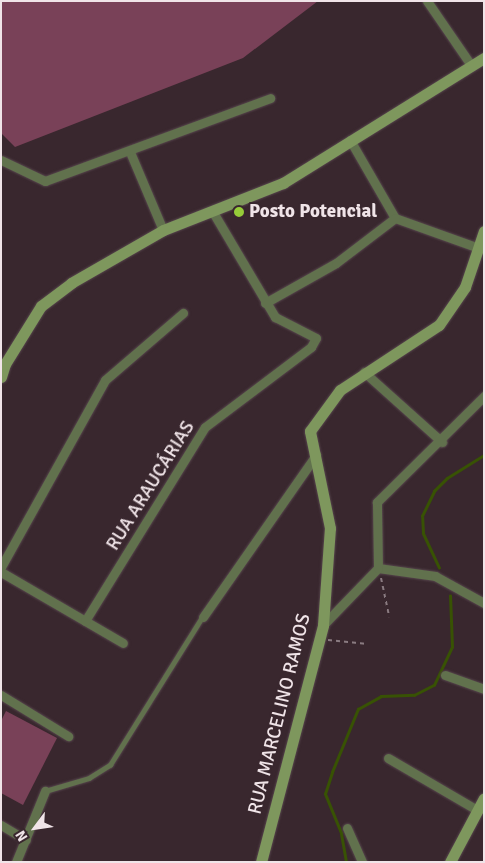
<!DOCTYPE html>
<meta charset="utf-8">
<style>
body{margin:0}
#map{position:relative;width:485px;height:863px;overflow:hidden;background:#39272e;font-family:Signika,sans-serif}
div>[style]{position:absolute}
.green>*{inset:0;background:#794158}
.stream>*{height:2.5px;margin:-1.25px;padding:0 1.25px;transform-origin:1.25px;border-radius:1.25px;background:#385204}
.path>*{height:2px;margin-top:-1px;transform-origin:0;background:repeating-linear-gradient(90deg,#8a7b81 0 4px,transparent 0 8px)}
.roads{filter:drop-shadow(0 0 1px #56454c) drop-shadow(0 0 1px #56454c)}
.lane>*{height:4.5px;margin:-2.25px;padding:0 2.25px;transform-origin:2.25px;border-radius:2.25px;background:#61714d}
.street>*{height:9px;margin:-4.5px;padding:0 4.5px;transform-origin:4.5px;border-radius:4.5px;background:#61714d}
.secondary>*{height:11px;margin:-5.5px;padding:0 5.5px;transform-origin:5.5px;border-radius:5.5px;background:#7e975d}
.dots>*{width:14px;height:14px;translate:-50% -50%;box-sizing:border-box;border:2px solid #39272e;border-radius:50%}
span{translate:-50% -50%;white-space:nowrap;text-align:center;line-height:1.15;-webkit-text-stroke:4px #39272e;paint-order:stroke}
.poi-label{font-size:19px;color:#f0e4e8;font-weight:700}
.left{translate:0 -50%;text-align:left}
.street-label{font-size:19px;color:#f0e4e8}
.frame{position:absolute;inset:0;border:2px solid #f0e4e8;pointer-events:none}
.north{position:absolute;left:10px;top:803px;width:50px;height:50px;-webkit-text-stroke:4px #39272e;paint-order:stroke;rotate:239deg;font-size:14px;font-weight:700;line-height:20px;text-align:center;color:#f0e4e8}
.north::after{content:'';display:block;margin:auto;width:18px;height:22px;background:#f0e4e8;clip-path:polygon(50% 0,100% 100%,50% 72%,0 100%)}
</style>
<div id="map">
<div class="green">
<i style="clip-path:polygon(1px 1px,318px 1px,243px 58px,15px 147px,1px 133px)"></i>
<i style="clip-path:polygon(6px 711px,57px 738px,23px 805px,1px 793px,1px 721px)"></i>
</div>
<div class="stream">
<i style="left:439px;top:568px;width:38px;rotate:-115deg"></i>
<i style="left:423px;top:533px;width:17px;rotate:-93deg"></i>
<i style="left:422px;top:516px;width:28px;rotate:-64deg"></i>
<i style="left:434px;top:491px;width:18px;rotate:-45deg"></i>
<i style="left:447px;top:478px;width:44px;rotate:-31.9deg"></i>
<i style="left:346px;top:862px;width:29px;rotate:-100deg"></i>
<i style="left:341px;top:833px;width:42px;rotate:-112.3deg"></i>
<i style="left:325px;top:794px;width:23px;rotate:-72deg"></i>
<i style="left:332px;top:772px;width:68px;rotate:-67.6deg"></i>
<i style="left:358px;top:709px;width:26px;rotate:-29deg"></i>
<i style="left:381px;top:696px;width:33px;rotate:-2deg"></i>
<i style="left:414px;top:695px;width:22px;rotate:-27deg"></i>
<i style="left:434px;top:685px;width:42px;rotate:-64.7deg"></i>
<i style="left:452px;top:647px;width:51px;rotate:-92.2deg"></i>
</div>
<div class="path">
<i style="left:381px;top:578px;width:40px;rotate:78deg"></i>
<i style="left:328px;top:640px;width:40px;rotate:5.7deg"></i>
</div>
<div class="roads">
<div class="lane">
<i style="left:45px;top:791px;width:46px;rotate:-16.5deg"></i>
<i style="left:89px;top:778px;width:25px;rotate:-32deg"></i>
<i style="left:110px;top:765px;width:174px;rotate:-58.1deg"></i>
</div>
<div class="street">
<i style="left:427px;top:1px;width:78px;rotate:55.5deg"></i>
<i style="left:350px;top:140px;width:90px;rotate:60deg"></i>
<i style="left:395px;top:218px;width:86px;rotate:19.7deg"></i>
<i style="left:130px;top:152px;width:85px;rotate:67.1deg"></i>
<i style="left:1px;top:160px;width:49px;rotate:25.5deg"></i>
<i style="left:45px;top:181px;width:240px;rotate:-20.2deg"></i>
<i style="left:265px;top:303px;width:81px;rotate:-29.4deg"></i>
<i style="left:336px;top:263px;width:74px;rotate:-37.3deg"></i>
<i style="left:364px;top:372px;width:105px;rotate:41.9deg"></i>
<i style="left:1px;top:567px;width:214px;rotate:-60.9deg"></i>
<i style="left:105px;top:380px;width:103px;rotate:-40.7deg"></i>
<i style="left:378px;top:568px;width:58px;rotate:8deg"></i>
<i style="left:435px;top:576px;width:56px;rotate:28.9deg"></i>
<i style="left:1px;top:572px;width:141px;rotate:30.2deg"></i>
<i style="left:203px;top:617px;width:198px;rotate:-55.1deg"></i>
<i style="left:85px;top:621px;width:228px;rotate:-58.3deg"></i>
<i style="left:205px;top:427px;width:133px;rotate:-37deg"></i>
<i style="left:311px;top:347px;width:10px;rotate:-61deg"></i>
<i style="left:316px;top:338px;width:46px;rotate:-152.9deg"></i>
<i style="left:275px;top:317px;width:122px;rotate:-120.6deg"></i>
<i style="left:323px;top:625px;width:79px;rotate:-46deg"></i>
<i style="left:378px;top:568px;width:66px;rotate:-90.9deg"></i>
<i style="left:377px;top:502px;width:151px;rotate:-44.7deg"></i>
<i style="left:445px;top:675px;width:41px;rotate:19.7deg"></i>
<i style="left:1px;top:695px;width:79px;rotate:31.5deg"></i>
<i style="left:388px;top:758px;width:103px;rotate:30.3deg"></i>
<i style="left:1px;top:825px;width:29px;rotate:31deg"></i>
<i style="left:347px;top:828px;width:37px;rotate:66deg"></i>
<i style="left:16px;top:862px;width:77px;rotate:-67.8deg"></i>
</div>
<div class="secondary">
<i style="left:1px;top:377px;width:14px;rotate:-73deg"></i>
<i style="left:5px;top:364px;width:68px;rotate:-58.2deg"></i>
<i style="left:41px;top:306px;width:38px;rotate:-37deg"></i>
<i style="left:71px;top:283px;width:106px;rotate:-29.9deg"></i>
<i style="left:163px;top:230px;width:129px;rotate:-21.4deg"></i>
<i style="left:283px;top:183px;width:237px;rotate:-31.9deg"></i>
<i style="left:261px;top:862px;width:245px;rotate:-75.3deg"></i>
<i style="left:323px;top:625px;width:97px;rotate:-85.9deg"></i>
<i style="left:330px;top:528px;width:99px;rotate:-101.7deg"></i>
<i style="left:310px;top:431px;width:51px;rotate:-53.8deg"></i>
<i style="left:340px;top:390px;width:118px;rotate:-33.3deg"></i>
<i style="left:439px;top:325px;width:46px;rotate:-55.6deg"></i>
<i style="left:465px;top:287px;width:59px;rotate:-71.3deg"></i>
<i style="left:450px;top:862px;width:72px;rotate:-62deg"></i>
</div>
</div>
<div class="dots">
<i style="left:239px;top:212px;background:#96cc39"></i>
</div>
<div class="poi-label">
<span class="left" style="left:249px;top:212px">Posto Potencial</span>
</div>
<div class="street-label">
<span style="left:151px;top:486px;rotate:-58deg">RUA ARAUCÁRIAS</span>
<span style="left:280px;top:714px;rotate:-76deg">RUA MARCELINO RAMOS</span>
</div>
<div class="frame"></div>
<div class="north">N</div>
</div>
